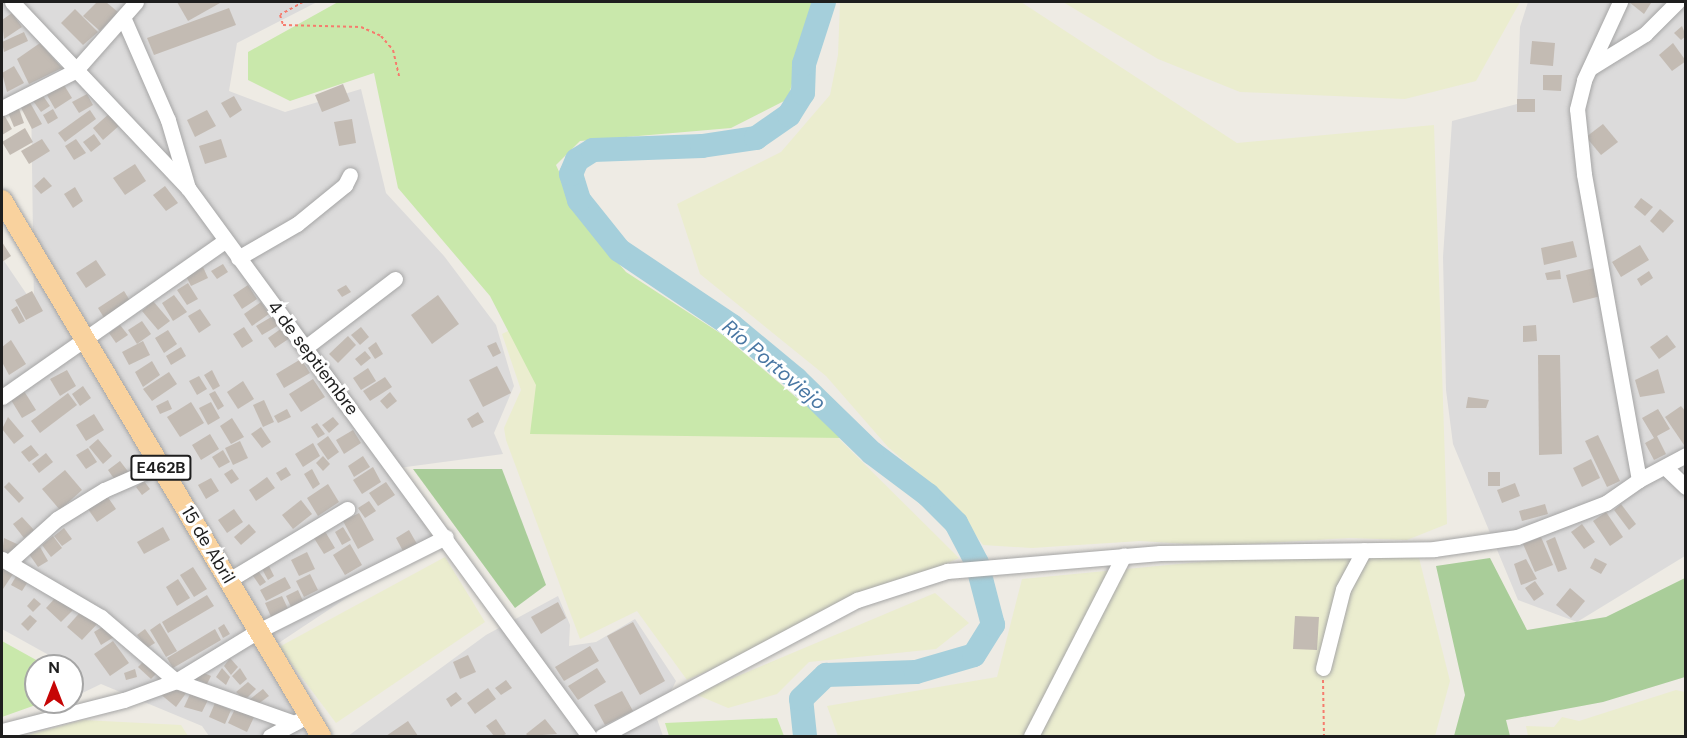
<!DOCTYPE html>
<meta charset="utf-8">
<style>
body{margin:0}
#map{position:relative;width:1687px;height:738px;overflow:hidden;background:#eeebe4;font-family:"DM Sans",sans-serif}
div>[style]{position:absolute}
.residential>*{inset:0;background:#dcdbdb}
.farmland>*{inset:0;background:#ebedcf}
.grass>*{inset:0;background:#c9e8ab}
.forest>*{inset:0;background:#a9cd99}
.river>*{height:24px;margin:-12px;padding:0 12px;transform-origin:12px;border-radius:12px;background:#a5cfdb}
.building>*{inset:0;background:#c3bbb3}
.path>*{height:2px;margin-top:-1px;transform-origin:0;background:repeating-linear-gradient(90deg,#f67b6d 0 3px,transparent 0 6px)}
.roads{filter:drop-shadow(0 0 2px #a5a5a5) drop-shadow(0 0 2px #a5a5a5)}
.minor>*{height:15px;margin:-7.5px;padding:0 7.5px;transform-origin:7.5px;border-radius:7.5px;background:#fff}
.major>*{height:20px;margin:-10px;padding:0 10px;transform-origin:10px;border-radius:10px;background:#f9d29e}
span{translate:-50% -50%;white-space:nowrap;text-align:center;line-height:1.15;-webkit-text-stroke:6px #fff;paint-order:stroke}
.shield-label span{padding:2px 4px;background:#fff;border:2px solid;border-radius:4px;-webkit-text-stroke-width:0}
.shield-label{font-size:16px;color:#1e1e1e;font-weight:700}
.street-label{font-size:18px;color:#1e1e1e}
.water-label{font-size:20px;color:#4977a3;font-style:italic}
.frame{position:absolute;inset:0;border:3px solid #1e1e1e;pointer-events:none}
.north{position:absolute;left:24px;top:654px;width:60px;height:60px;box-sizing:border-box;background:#fff;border:2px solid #a5a5a5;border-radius:50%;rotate:0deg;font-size:16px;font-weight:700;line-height:24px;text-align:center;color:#1e1e1e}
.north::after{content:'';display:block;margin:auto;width:21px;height:27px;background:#c60505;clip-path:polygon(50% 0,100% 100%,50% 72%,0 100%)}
</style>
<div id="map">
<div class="residential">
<i style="clip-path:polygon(2px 2px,317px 2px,237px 43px,229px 91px,285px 112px,361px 89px,386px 193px,444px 256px,496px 325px,514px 386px,494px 433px,503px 454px,391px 469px,434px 540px,274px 646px,330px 736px,209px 736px,202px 726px,101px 684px,72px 698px,72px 666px,58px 666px,56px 659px,2px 629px,2px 258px,34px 305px,31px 95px,2px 110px)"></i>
<i style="clip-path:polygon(1528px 2px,1685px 2px,1685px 556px,1577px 622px,1518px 600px,1453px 444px,1446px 390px,1443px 257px,1452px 121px,1517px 104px,1520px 27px)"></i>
<i style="clip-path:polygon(558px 596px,570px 625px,569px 646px,596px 642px,635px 619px,676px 681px,657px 719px,663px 736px,348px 736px,486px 635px)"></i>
</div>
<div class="farmland">
<i style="clip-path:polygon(840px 2px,1021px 2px,1237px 143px,1434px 125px,1447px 524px,1407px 540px,1349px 538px,1218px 546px,1140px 541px,1032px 548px,983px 545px,951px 501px,888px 447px,826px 376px,700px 274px,677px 204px,781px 152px,830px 95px,838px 55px)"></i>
<i style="clip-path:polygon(1063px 2px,1520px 2px,1476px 81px,1405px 99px,1240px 92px,1158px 59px)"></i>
<i style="clip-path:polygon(599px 286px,818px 418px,959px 558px,687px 680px,637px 611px,580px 639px,506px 440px,504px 428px,521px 390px,502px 334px)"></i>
<i style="clip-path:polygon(1417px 550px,1450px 681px,1435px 736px,838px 736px,827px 706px,997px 677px,1022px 579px,1282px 554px)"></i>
<i style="clip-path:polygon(445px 557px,485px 622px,336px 723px,279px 647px)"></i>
<i style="clip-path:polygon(935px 593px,969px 623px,936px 649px,809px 662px,777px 694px,728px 708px,695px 694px)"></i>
<i style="clip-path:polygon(1676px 690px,1685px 692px,1685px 736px,1528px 736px,1526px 726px,1554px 727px,1562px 717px,1579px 721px)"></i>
<i style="clip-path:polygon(83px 720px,181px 725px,188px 736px,24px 736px)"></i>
</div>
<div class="grass">
<i style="clip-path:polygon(338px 2px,813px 2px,788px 99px,731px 128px,580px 141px,556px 165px,581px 220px,626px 272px,723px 335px,844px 438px,530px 434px,536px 385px,490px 296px,398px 188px,374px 73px,290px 101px,248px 80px,248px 52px)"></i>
<i style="clip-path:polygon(2px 641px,47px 666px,36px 666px,36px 702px,44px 702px,2px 717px)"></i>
<i style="clip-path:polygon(777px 718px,784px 736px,669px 736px,665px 723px)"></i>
</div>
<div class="forest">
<i style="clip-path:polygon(413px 469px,502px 469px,546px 585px,515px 608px)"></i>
<i style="clip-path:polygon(1490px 558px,1527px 630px,1606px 617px,1685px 578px,1685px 677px,1603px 702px,1506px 720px,1510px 736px,1454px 736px,1465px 695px,1436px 566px)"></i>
</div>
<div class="river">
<i style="left:805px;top:736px;width:37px;rotate:-96deg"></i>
<i style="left:801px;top:699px;width:35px;rotate:-44deg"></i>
<i style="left:826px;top:675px;width:90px;rotate:-1.9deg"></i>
<i style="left:916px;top:672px;width:60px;rotate:-16.3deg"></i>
<i style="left:974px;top:655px;width:36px;rotate:-58deg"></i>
<i style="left:993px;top:625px;width:64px;rotate:-104.5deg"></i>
<i style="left:977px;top:563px;width:45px;rotate:-117.7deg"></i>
<i style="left:956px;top:523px;width:40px;rotate:-135deg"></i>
<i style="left:928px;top:495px;width:70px;rotate:-143.1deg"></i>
<i style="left:872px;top:453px;width:106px;rotate:-135.8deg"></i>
<i style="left:796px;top:379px;width:83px;rotate:-140.4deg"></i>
<i style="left:732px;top:326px;width:136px;rotate:-146.1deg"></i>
<i style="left:619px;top:250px;width:64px;rotate:-128.7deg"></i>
<i style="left:579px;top:200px;width:27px;rotate:-107deg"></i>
<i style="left:571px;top:174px;width:15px;rotate:-67deg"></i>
<i style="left:577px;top:160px;width:19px;rotate:-32deg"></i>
<i style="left:593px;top:150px;width:109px;rotate:-2.1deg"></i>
<i style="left:702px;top:146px;width:55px;rotate:-8.4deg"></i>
<i style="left:756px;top:138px;width:40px;rotate:-34.9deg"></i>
<i style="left:789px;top:115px;width:26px;rotate:-58deg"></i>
<i style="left:803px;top:93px;width:29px;rotate:-88deg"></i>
<i style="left:804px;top:64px;width:65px;rotate:-72.1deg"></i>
</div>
<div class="building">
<i style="clip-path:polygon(97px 2px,106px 2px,118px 12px,100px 31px,83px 16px)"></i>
<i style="clip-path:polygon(177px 2px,219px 2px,220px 3px,188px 21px)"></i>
<i style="clip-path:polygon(1629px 2px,1649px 2px,1651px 3px,1644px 14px)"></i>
<i style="clip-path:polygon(229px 8px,236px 25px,154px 55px,147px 38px)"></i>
<i style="clip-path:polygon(75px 9px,98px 32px,83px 45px,61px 23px)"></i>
<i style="clip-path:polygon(12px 13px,22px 27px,4px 39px,2px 20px)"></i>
<i style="clip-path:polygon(1682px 26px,1686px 36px,1681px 40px,1674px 33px)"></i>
<i style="clip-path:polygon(24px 32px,28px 41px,4px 52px,2px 42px)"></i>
<i style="clip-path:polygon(1532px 41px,1555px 43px,1553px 66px,1530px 64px)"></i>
<i style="clip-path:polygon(40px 43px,62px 68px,29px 84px,17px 59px)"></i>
<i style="clip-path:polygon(1673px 43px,1686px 61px,1672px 71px,1659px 55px)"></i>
<i style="clip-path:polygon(14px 66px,24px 83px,7px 92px,2px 73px)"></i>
<i style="clip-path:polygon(1543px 75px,1562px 75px,1561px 91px,1543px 90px)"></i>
<i style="clip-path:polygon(343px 84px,350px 101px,322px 112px,315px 95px)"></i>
<i style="clip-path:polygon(64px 85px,72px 98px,55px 109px,47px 95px)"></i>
<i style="clip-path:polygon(41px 93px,50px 106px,41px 112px,31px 98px)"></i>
<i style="clip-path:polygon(87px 94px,93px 105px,79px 113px,72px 102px)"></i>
<i style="clip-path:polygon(234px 96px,242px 110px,230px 118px,221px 103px)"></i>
<i style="clip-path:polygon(28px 99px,42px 124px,32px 129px,19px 104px)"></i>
<i style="clip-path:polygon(1517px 99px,1535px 99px,1535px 112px,1517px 112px)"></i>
<i style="clip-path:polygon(18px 106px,24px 123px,14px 127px,7px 110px)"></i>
<i style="clip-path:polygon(53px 109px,58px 118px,48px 124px,43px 115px)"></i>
<i style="clip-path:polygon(90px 110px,96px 119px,65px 142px,58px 133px)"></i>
<i style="clip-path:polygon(207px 110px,216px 126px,195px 137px,187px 120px)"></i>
<i style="clip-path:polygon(2px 111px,12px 129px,2px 135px)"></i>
<i style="clip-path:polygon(110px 113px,120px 125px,103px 140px,93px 128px)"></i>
<i style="clip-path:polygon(352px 119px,356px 143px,339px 146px,334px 122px)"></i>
<i style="clip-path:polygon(1603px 124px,1618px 142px,1601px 155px,1586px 137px)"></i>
<i style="clip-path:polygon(25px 128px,33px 142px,10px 155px,2px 142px)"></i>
<i style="clip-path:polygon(94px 134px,101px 144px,91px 152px,83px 142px)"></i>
<i style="clip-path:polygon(42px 139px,50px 151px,29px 164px,21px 151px)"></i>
<i style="clip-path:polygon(76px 139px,86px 153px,74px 160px,65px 146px)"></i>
<i style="clip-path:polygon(221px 139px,227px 157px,205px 164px,199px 146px)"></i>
<i style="clip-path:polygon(135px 164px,146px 181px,125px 195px,113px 178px)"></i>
<i style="clip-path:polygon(44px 177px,52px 186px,41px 194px,34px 186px)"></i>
<i style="clip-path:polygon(165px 186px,178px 203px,166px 211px,153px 195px)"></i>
<i style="clip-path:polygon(75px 187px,83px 201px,73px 208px,64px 194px)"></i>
<i style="clip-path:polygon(1641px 198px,1653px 207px,1645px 216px,1634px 207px)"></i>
<i style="clip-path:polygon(1660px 209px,1674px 221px,1663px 233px,1650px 221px)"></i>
<i style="clip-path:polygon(1573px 241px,1577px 257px,1544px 265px,1541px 248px)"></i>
<i style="clip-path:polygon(2px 242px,11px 256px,2px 262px)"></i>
<i style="clip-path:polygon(1640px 245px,1649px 260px,1621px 277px,1612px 262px)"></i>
<i style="clip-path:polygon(96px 260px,106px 275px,86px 288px,76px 273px)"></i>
<i style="clip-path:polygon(223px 264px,228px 272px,217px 279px,211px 271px)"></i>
<i style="clip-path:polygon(203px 267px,208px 278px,191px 286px,186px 276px)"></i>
<i style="clip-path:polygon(1594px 268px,1601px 296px,1573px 303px,1566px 275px)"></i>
<i style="clip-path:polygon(1560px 270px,1561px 279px,1547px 280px,1545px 273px)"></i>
<i style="clip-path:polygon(1649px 271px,1653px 278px,1641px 286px,1637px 279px)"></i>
<i style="clip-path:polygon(188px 283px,198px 299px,187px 305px,177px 290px)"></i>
<i style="clip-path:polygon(248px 285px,257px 299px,242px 309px,233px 295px)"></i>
<i style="clip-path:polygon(346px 285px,351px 292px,342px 297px,337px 290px)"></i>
<i style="clip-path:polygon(32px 291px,43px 311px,26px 320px,15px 300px)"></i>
<i style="clip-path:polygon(124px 291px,132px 304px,106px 321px,98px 308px)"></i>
<i style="clip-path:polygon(174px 295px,187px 312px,173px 321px,162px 303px)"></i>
<i style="clip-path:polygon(438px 295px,459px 324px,432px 344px,411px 315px)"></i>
<i style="clip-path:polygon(153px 301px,170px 321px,158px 330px,142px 311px)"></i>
<i style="clip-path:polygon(261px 302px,269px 314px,252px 326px,244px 314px)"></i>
<i style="clip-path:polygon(17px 306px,25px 321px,19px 324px,11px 310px)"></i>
<i style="clip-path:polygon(200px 309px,211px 325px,199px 333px,188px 316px)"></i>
<i style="clip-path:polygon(273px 316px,279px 325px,262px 335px,256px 326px)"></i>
<i style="clip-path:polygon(142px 321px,151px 334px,137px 344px,128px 330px)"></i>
<i style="clip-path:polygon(120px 325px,128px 335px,116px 343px,109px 333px)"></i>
<i style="clip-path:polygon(1536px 325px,1537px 341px,1523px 342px,1523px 326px)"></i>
<i style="clip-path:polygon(244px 327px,253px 341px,242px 348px,233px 334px)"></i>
<i style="clip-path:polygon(361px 327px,369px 337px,360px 345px,351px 335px)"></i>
<i style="clip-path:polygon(282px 328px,290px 338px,275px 348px,268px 338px)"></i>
<i style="clip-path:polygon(168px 330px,177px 344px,164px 353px,155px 338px)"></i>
<i style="clip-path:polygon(1667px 335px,1676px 347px,1659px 359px,1650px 347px)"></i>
<i style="clip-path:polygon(348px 336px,356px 345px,338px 363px,329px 354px)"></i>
<i style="clip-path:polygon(11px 340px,26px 364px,9px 375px,2px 362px,2px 347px)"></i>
<i style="clip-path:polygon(143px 341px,150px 355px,129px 365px,122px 352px)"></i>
<i style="clip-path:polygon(376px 342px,383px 354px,375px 359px,368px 348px)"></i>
<i style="clip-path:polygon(496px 342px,501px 353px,493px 357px,487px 346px)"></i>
<i style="clip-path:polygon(181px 347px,186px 356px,171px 365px,166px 356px)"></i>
<i style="clip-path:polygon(365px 351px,371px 358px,361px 366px,355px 359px)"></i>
<i style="clip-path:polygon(1538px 355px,1560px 355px,1562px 454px,1539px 455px)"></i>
<i style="clip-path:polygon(301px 359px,310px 373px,284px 388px,276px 374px)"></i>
<i style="clip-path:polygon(152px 361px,160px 375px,143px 387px,135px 372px)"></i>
<i style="clip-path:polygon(497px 366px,511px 393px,483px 407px,469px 380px)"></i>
<i style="clip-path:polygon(368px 368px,376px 381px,361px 390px,353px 378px)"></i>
<i style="clip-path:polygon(1658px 369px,1665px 393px,1640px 397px,1635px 380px)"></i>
<i style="clip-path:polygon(67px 370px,76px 386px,60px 396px,50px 379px)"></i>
<i style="clip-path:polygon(212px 370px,220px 386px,213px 390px,204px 375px)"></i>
<i style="clip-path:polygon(169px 372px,177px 384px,152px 401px,143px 389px)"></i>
<i style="clip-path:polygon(199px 376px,207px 389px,197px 395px,189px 381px)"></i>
<i style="clip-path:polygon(385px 377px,392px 387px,370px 401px,363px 391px)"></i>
<i style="clip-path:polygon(313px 379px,325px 397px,301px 412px,289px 394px)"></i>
<i style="clip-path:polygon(243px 381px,254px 399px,238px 409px,227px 392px)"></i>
<i style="clip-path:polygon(83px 386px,91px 398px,80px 406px,72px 394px)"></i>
<i style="clip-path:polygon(24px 391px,36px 410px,22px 418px,11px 400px)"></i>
<i style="clip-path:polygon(215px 391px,224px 406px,218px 410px,209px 394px)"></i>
<i style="clip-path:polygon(390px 392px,397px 401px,387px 409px,380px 401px)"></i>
<i style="clip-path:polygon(68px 393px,77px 405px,40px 433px,31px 421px)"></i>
<i style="clip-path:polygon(1468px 397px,1489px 400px,1486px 408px,1466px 408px)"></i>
<i style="clip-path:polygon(168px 400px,172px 409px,160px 414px,156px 406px)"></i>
<i style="clip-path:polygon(264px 400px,274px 422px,263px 427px,253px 405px)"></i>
<i style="clip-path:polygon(191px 402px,204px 423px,180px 437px,167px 417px)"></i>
<i style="clip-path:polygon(211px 402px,220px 418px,208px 425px,199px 408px)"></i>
<i style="clip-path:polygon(1681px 406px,1686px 412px,1684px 445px,1665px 417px)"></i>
<i style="clip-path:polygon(287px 409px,291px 417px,278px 423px,274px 416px)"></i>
<i style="clip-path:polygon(1658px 409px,1670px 429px,1657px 436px,1666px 454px,1654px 460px,1645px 443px,1654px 438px,1642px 418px)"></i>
<i style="clip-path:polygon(478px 412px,484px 422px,472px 428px,467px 419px)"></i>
<i style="clip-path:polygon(94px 414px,104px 430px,86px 441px,76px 425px)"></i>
<i style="clip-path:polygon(8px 417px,24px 436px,14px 444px,2px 429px)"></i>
<i style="clip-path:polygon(333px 417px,339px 424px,329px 433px,322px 425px)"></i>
<i style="clip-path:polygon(232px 418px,244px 437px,231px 444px,220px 426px)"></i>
<i style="clip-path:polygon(317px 423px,325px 434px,318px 438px,311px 427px)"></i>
<i style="clip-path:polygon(261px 427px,271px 442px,262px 448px,251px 434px)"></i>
<i style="clip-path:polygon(353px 430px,361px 443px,344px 454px,336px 440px)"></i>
<i style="clip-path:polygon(210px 434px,219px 449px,201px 460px,192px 445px)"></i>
<i style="clip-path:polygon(1598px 435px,1620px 481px,1607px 487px,1585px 441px)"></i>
<i style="clip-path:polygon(328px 436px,339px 452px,328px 460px,317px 444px)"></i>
<i style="clip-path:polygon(98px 439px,112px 456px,103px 464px,89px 447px)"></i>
<i style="clip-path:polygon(240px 441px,248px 458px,233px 465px,225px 448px)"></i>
<i style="clip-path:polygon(313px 443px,320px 456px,303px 467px,295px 454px)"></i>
<i style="clip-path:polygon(31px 445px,39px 455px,29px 462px,21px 452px)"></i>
<i style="clip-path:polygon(88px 448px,97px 462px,86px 469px,76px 455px)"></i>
<i style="clip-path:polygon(223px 450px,230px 462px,219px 468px,212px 457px)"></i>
<i style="clip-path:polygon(46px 453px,53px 462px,39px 473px,32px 464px)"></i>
<i style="clip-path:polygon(323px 456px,330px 464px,323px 471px,316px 463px)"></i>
<i style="clip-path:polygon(363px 456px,370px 467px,354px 477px,348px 466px)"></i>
<i style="clip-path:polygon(1591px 459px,1600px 478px,1582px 487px,1573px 468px)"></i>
<i style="clip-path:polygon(120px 461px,130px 474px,117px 483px,108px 470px)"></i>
<i style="clip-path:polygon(286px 467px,291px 475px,281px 481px,276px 473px)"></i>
<i style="clip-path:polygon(373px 467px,381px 482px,362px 494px,353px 480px)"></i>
<i style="clip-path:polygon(232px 469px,239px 479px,231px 484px,224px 474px)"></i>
<i style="clip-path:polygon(312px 469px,320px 484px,313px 489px,304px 474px)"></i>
<i style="clip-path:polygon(65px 470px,82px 490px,60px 510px,42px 489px)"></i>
<i style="clip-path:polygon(1488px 472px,1500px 472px,1500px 486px,1488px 486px)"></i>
<i style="clip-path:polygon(267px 477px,275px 488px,256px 501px,249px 490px)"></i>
<i style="clip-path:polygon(211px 478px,219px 491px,206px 499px,198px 485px)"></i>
<i style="clip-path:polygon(144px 481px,150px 489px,142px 495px,136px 487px)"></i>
<i style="clip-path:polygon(9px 482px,24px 498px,19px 503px,4px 487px)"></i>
<i style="clip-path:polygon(386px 482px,395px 495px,378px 506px,369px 493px)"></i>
<i style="clip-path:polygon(1515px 483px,1520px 496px,1502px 503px,1497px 490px)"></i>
<i style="clip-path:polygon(328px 484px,339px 502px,318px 516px,307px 498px)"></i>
<i style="clip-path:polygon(107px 496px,116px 509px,97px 522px,88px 509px)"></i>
<i style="clip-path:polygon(301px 500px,312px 514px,293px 529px,282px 515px)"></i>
<i style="clip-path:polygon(369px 501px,376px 511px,365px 518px,358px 508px)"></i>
<i style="clip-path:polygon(1545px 504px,1548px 514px,1522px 521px,1519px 511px)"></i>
<i style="clip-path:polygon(1621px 504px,1636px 524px,1629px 530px,1614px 510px)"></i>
<i style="clip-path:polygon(234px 509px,243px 522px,227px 533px,218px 520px)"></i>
<i style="clip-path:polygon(1606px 512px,1623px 537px,1610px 546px,1593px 521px)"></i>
<i style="clip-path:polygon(359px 513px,374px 540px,358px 549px,343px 521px)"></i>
<i style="clip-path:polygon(22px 517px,34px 530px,24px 538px,13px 524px)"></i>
<i style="clip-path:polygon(249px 524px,256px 532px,241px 545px,234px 537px)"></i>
<i style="clip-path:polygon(1582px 524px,1595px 542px,1584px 549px,1571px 532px)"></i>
<i style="clip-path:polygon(163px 527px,170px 540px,144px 554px,137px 542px)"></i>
<i style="clip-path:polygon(343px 527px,351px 540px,342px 545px,335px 532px)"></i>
<i style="clip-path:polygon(64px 528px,72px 539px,62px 546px,54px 536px)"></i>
<i style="clip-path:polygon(323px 528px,335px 548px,324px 554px,312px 535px)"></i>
<i style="clip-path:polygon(409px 530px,417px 544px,403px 551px,396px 538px)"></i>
<i style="clip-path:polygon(53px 536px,62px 548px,51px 557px,42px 545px)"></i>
<i style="clip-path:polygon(1541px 537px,1553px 565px,1535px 572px,1523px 544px)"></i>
<i style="clip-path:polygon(1555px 537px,1567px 569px,1558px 572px,1546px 541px)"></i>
<i style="clip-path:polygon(4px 538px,19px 545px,12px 558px,2px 554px)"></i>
<i style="clip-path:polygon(350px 544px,362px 565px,345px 575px,333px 555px)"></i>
<i style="clip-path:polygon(40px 547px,48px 561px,38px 567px,29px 554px)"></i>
<i style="clip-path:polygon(307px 552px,315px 569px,299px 576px,291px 560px)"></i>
<i style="clip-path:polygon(1595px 558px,1607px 564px,1601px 574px,1590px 568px)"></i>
<i style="clip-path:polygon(1526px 559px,1537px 579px,1521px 585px,1514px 564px)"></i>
<i style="clip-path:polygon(269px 566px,274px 576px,268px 580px,262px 569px)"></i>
<i style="clip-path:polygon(2px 567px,13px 574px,3px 589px,2px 588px)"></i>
<i style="clip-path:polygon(193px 567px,207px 589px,194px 597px,180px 575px)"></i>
<i style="clip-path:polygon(257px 569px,266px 582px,260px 586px,251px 573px)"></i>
<i style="clip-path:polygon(18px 573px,29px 580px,22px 591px,11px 585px)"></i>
<i style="clip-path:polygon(310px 574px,318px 590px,304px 597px,296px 581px)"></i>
<i style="clip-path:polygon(285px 577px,291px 588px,266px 601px,260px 590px)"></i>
<i style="clip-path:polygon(178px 579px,190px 598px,177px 606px,166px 587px)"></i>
<i style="clip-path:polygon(1535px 581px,1544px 594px,1534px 601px,1525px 588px)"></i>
<i style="clip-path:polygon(1570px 588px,1585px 601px,1571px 618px,1556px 605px)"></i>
<i style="clip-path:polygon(298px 590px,304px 603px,292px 609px,286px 596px)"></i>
<i style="clip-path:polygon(58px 595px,73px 610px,61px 622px,46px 608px)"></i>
<i style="clip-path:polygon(207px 595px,214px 606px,168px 633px,162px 622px)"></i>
<i style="clip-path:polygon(282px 596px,289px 611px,272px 619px,265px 603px)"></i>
<i style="clip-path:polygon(34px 598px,41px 604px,33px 612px,27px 606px)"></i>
<i style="clip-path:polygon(558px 602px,566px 618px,541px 634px,531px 617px)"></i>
<i style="clip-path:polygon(83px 609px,98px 623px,82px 640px,67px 627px)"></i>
<i style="clip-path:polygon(30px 615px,37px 621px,28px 631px,21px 624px)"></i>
<i style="clip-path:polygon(1295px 616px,1319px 617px,1317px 650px,1293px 649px)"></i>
<i style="clip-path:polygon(633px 622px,665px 681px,640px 695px,607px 636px)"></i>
<i style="clip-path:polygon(160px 623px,177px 651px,166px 657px,150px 630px)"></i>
<i style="clip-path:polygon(107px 624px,114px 637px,101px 645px,94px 632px)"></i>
<i style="clip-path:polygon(224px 624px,230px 634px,223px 638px,218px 628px)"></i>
<i style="clip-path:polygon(145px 629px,155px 643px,147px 648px,137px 635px)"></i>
<i style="clip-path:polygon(215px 629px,221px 640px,173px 668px,167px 658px)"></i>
<i style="clip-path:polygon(113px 641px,129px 663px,110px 676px,94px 654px)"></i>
<i style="clip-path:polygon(590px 646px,599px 661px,564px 681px,555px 667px)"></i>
<i style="clip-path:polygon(468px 655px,476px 672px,460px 679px,453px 662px)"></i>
<i style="clip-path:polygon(147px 658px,160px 670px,151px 679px,138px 667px)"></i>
<i style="clip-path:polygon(230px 658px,238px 667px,231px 675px,224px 666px)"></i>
<i style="clip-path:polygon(222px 668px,230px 677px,226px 685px,216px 677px)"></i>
<i style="clip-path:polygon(240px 668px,247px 679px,240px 685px,232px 676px)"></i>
<i style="clip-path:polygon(597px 668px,606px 682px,578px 700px,568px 686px)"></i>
<i style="clip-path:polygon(135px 669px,137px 677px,126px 680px,124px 673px)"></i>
<i style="clip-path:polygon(199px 671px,211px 676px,207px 684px,192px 677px)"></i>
<i style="clip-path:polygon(506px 680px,512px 688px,501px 695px,495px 688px)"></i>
<i style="clip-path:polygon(248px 682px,256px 689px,245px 700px,236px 692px)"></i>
<i style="clip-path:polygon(177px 683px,189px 689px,176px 707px,159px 693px)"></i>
<i style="clip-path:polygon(488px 688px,496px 699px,475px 714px,467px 703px)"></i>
<i style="clip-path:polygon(263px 689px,269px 696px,254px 707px,249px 700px)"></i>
<i style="clip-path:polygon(192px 690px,209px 698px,202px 712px,184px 707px)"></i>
<i style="clip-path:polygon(622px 691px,633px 711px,605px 725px,594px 705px)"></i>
<i style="clip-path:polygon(456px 692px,462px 699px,451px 707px,446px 699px)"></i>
<i style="clip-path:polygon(215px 703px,231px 710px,225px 724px,209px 717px)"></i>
<i style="clip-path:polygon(235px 709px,254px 717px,247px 732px,228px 723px)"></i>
<i style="clip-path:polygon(496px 719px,506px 734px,502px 736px,494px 736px,486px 726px)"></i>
<i style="clip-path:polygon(545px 719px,557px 734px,528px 736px,526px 734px)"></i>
<i style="clip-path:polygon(408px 721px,418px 736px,386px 736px)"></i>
</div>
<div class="path">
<i style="left:303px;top:2px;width:26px;rotate:151deg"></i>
<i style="left:280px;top:15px;width:10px;rotate:73deg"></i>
<i style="left:283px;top:25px;width:78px;rotate:1.5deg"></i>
<i style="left:361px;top:27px;width:22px;rotate:24deg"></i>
<i style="left:381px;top:36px;width:18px;rotate:49deg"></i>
<i style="left:393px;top:50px;width:28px;rotate:77deg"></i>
<i style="left:1323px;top:680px;width:56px;rotate:89deg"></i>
</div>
<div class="roads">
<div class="minor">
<i style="left:12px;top:2px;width:256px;rotate:46.6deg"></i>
<i style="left:188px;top:188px;width:679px;rotate:53.81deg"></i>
<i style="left:123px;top:17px;width:112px;rotate:66.4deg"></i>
<i style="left:168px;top:120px;width:71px;rotate:73.6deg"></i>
<i style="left:1590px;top:68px;width:65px;rotate:-31.7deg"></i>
<i style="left:1645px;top:34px;width:45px;rotate:-45deg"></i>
<i style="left:2px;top:108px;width:82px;rotate:-26.9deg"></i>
<i style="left:75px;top:71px;width:92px;rotate:-48.5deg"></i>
<i style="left:238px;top:258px;width:68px;rotate:-30deg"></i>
<i style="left:297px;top:224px;width:62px;rotate:-39.1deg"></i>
<i style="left:345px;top:185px;width:11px;rotate:-63deg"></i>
<i style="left:306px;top:347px;width:112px;rotate:-37.4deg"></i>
<i style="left:2px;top:397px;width:272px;rotate:-35deg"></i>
<i style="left:1665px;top:467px;width:29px;rotate:44deg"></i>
<i style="left:1639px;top:480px;width:53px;rotate:-28deg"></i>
<i style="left:2px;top:559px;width:115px;rotate:30.4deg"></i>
<i style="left:101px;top:617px;width:99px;rotate:40.5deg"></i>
<i style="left:176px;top:681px;width:125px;rotate:19.6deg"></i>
<i style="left:9px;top:562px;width:64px;rotate:-41.9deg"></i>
<i style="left:57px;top:519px;width:55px;rotate:-31.7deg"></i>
<i style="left:104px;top:490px;width:60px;rotate:-23.6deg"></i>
<i style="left:229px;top:580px;width:138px;rotate:-31deg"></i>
<i style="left:1323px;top:668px;width:81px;rotate:-75.8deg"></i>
<i style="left:1343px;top:589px;width:44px;rotate:-61.7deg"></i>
<i style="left:2px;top:731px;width:126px;rotate:-14.3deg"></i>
<i style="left:124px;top:700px;width:55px;rotate:-20.1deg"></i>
<i style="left:176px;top:681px;width:96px;rotate:-31.4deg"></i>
<i style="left:258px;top:631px;width:210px;rotate:-26.6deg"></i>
<i style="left:270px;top:736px;width:32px;rotate:-28deg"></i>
<i style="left:602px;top:736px;width:289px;rotate:-28.1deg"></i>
<i style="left:857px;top:600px;width:95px;rotate:-17.9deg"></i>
<i style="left:947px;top:571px;width:214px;rotate:-4.8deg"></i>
<i style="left:1160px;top:553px;width:274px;rotate:-0.8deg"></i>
<i style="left:1434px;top:549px;width:84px;rotate:-8.2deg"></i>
<i style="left:1517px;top:537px;width:95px;rotate:-20.9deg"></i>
<i style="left:1606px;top:503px;width:40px;rotate:-34.9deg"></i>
<i style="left:1639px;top:480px;width:311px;rotate:-100.2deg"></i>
<i style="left:1584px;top:174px;width:65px;rotate:-96.1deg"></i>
<i style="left:1577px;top:109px;width:30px;rotate:-76deg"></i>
<i style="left:1584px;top:80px;width:86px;rotate:-65.2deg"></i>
<i style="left:1031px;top:736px;width:203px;rotate:-62.8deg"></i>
</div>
<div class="major">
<i style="left:2px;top:200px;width:624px;rotate:59.24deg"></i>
</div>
</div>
<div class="shield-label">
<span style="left:161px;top:468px">E462B</span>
</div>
<div class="street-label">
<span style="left:313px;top:358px;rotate:53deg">4 de septiembre</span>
<span style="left:208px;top:545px;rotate:59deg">15 de Abril</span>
</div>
<div class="water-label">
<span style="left:774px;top:365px;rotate:40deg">Río Portoviejo</span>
</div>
<div class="frame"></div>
<div class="north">N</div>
</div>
